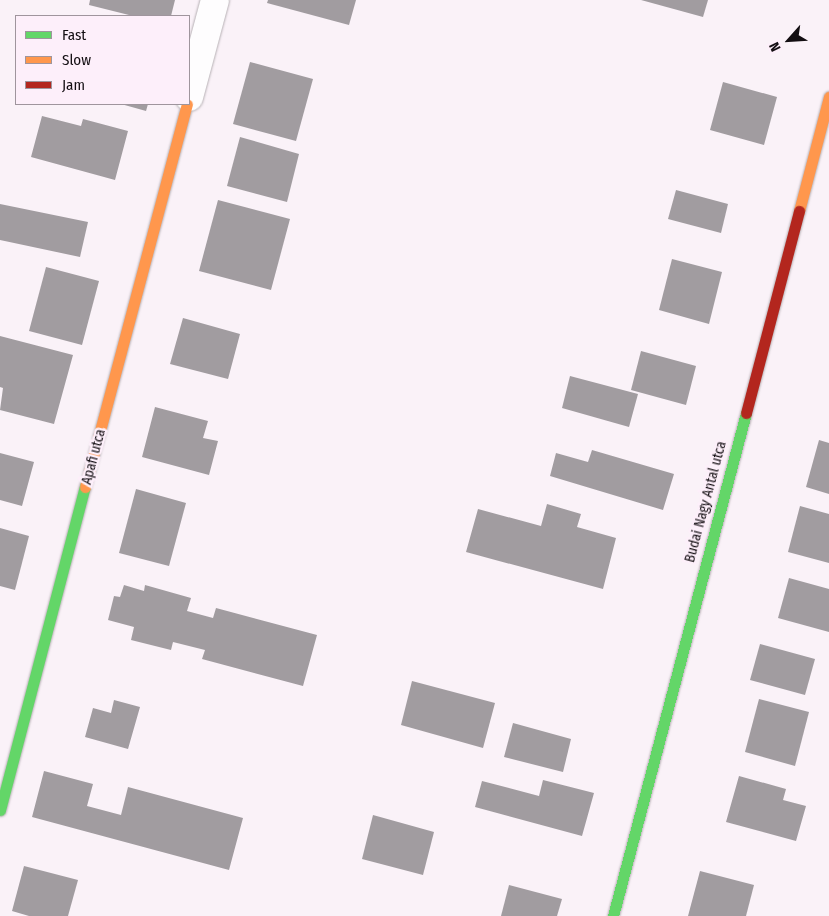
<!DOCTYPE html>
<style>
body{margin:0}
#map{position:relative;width:829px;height:916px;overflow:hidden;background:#faf2f8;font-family:"Fira Sans Condensed",sans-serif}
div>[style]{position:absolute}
.building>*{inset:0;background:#a19ca0}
.roads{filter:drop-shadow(0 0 1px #b7b1b5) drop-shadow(0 0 1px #b7b1b5)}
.street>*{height:28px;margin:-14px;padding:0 14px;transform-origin:14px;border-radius:14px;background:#fefdfe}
.fast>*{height:11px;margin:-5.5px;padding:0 5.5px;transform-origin:5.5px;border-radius:5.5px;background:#63d668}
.slow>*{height:11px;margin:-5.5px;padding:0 5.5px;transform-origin:5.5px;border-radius:5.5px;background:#ff974d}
.jam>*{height:11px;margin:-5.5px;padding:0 5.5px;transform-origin:5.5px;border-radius:5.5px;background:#b3261e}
span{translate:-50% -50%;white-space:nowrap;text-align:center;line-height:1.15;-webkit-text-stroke:5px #fdeffa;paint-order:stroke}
.street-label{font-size:14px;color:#130e12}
.legend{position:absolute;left:15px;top:15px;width:175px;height:90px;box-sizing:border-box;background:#fdeffa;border:1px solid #9f959d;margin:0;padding:6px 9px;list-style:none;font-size:15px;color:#130e12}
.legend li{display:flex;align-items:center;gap:10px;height:25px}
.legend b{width:25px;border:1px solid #9f959d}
.north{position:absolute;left:764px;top:15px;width:50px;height:50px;-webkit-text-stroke:4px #fdeffa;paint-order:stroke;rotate:244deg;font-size:14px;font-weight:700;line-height:20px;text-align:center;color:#130e12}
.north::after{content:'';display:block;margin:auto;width:18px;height:22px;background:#130e12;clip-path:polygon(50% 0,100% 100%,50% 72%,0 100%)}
</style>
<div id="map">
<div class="building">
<i style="clip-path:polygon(90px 0,175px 0,171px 16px,133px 16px,89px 5px)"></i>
<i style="clip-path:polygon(268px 0,356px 0,349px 25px,267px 3px)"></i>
<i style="clip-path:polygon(641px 0,708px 0,703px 17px)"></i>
<i style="clip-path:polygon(250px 62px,313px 79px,296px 141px,233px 124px)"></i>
<i style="clip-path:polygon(723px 82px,777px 97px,764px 145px,710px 130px)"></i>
<i style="clip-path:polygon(121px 104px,148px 104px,146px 111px)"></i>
<i style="clip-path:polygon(42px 116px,81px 126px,83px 119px,128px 131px,115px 180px,31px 157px)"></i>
<i style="clip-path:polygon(240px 137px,299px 154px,287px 202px,227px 186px)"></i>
<i style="clip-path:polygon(676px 190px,728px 204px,721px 233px,668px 219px)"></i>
<i style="clip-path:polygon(218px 200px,290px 219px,271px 290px,199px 271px)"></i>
<i style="clip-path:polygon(0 204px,88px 222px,80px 257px,0 240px)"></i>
<i style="clip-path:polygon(672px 259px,722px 272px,709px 324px,659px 310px)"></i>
<i style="clip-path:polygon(46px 267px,99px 281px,82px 345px,29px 331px)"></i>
<i style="clip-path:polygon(183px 318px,240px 334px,228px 379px,170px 364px)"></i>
<i style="clip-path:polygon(0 336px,73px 355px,54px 424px,0 410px,3px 388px,0 387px)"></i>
<i style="clip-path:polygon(641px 351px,696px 366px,686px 405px,631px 390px)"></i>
<i style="clip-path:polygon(570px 376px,638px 394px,629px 427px,562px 408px)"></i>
<i style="clip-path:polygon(155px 407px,208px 421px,203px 438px,218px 441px,209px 475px,142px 457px)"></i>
<i style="clip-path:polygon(819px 440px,829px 443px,829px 494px,806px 487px)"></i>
<i style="clip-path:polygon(592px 450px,674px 474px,663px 510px,550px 476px,556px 453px,588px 462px)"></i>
<i style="clip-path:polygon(0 453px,34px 462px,22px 506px,0 500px)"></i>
<i style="clip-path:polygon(136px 489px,186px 503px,169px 566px,119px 553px)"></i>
<i style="clip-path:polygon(547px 504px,581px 514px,577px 527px,616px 538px,603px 589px,466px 552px,478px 509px,541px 526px)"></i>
<i style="clip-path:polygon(800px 506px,829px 514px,829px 563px,788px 552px)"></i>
<i style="clip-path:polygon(0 528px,29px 536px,15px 590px,0 586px)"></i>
<i style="clip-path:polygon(789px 578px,829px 589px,829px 632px,778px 618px)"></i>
<i style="clip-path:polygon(124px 585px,144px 591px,145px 585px,191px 598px,187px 611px,213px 618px,216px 608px,317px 635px,303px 686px,202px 659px,205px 650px,173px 642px,171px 650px,131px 640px,134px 627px,108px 620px,114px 596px,120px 597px)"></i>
<i style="clip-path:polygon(760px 644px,815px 659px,805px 695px,750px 680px)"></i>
<i style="clip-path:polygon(412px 681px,495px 703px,483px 748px,401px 725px)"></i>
<i style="clip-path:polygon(759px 699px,809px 712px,795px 766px,745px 752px)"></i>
<i style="clip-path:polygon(114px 700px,140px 707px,128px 749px,85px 737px,93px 708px,111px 713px)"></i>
<i style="clip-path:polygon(513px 723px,571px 739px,563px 772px,504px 757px)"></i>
<i style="clip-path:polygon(44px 771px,93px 784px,87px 806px,121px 815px,128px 787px,243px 818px,229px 870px,32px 817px)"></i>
<i style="clip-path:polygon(739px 776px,786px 789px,783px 800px,806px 806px,796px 841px,726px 822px)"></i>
<i style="clip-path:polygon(543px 780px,594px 793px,582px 836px,475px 807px,482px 781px,539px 796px)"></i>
<i style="clip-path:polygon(373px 815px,434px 832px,423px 875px,362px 859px)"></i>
<i style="clip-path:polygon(24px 866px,78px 880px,68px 916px,29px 916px,12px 911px)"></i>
<i style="clip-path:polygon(700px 871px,754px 885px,746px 916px,688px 916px)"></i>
<i style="clip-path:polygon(509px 885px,562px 899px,557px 916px,501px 916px)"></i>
</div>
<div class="roads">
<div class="street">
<i style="left:189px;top:97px;width:100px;rotate:-75deg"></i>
</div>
<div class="fast">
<i style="left:0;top:810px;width:334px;rotate:-75.3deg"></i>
<i style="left:613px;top:916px;width:520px;rotate:-75.19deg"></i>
</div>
<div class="slow">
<i style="left:799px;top:211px;width:118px;rotate:-75.3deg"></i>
<i style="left:85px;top:487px;width:396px;rotate:-75.1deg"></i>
</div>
<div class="jam">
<i style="left:746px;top:413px;width:209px;rotate:-75.3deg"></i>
</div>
</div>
<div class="street-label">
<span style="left:94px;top:457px;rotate:-75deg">Apafi utca</span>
<span style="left:706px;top:502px;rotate:-75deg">Budai Nagy Antal utca</span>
</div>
<ul class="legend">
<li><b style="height:6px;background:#63d668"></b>Fast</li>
<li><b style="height:6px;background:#ff974d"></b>Slow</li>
<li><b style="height:6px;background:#b3261e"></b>Jam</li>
</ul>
<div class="north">N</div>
</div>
